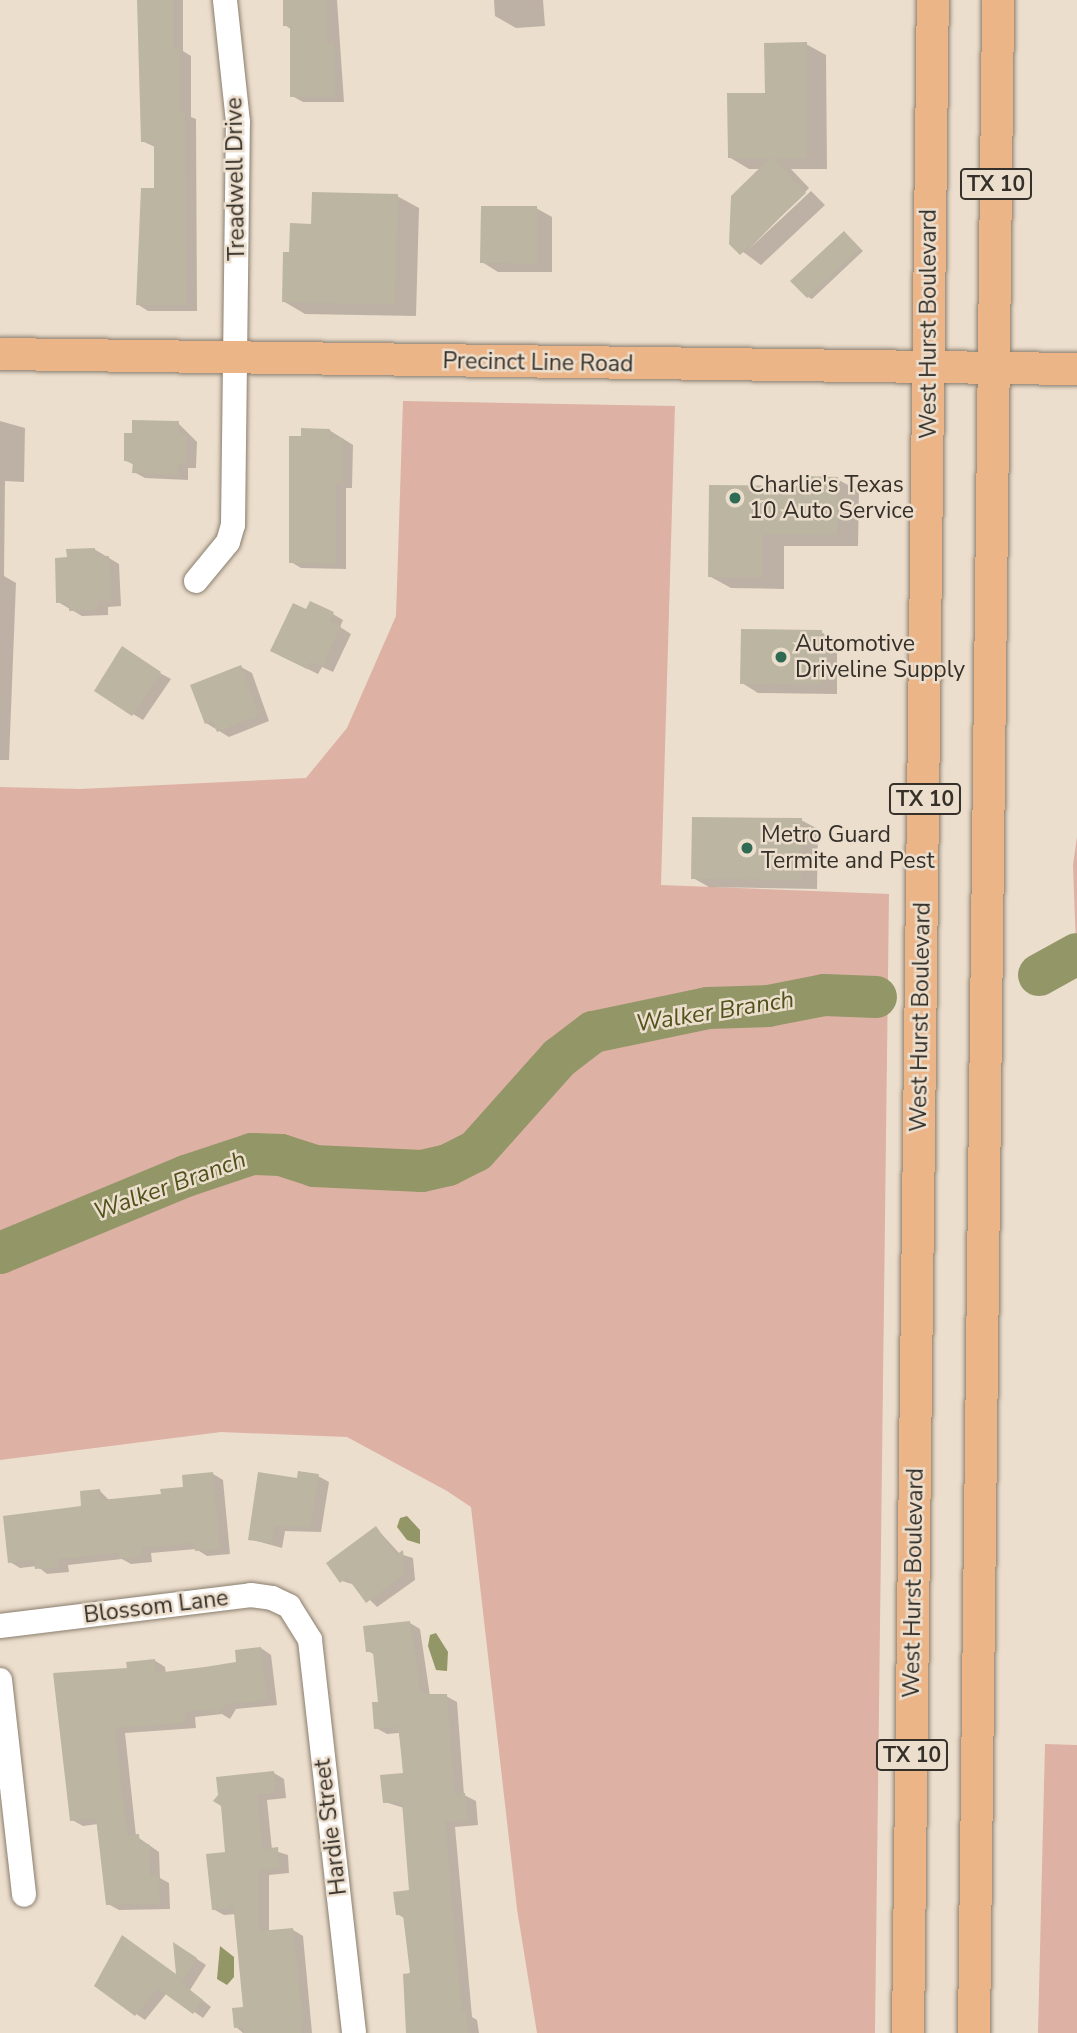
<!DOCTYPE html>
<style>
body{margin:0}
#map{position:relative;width:1077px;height:2033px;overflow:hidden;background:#ecdecd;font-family:"Nunito Sans",sans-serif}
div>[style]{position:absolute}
.green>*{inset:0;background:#ddb1a4}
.water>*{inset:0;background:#939667}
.shadow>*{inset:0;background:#0003}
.river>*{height:42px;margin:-21px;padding:0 21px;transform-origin:21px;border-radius:21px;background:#939667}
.building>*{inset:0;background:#bbb5a1}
.roads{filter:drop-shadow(0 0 2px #8a7e6e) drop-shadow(0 0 2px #8a7e6e)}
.minor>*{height:24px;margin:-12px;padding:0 12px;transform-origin:12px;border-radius:12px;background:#fff}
.major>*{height:32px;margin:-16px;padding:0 16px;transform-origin:16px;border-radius:16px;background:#ecb588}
.dots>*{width:19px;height:19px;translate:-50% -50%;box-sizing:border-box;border:4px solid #ecdecd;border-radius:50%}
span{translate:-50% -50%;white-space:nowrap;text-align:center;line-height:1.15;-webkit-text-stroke:5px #ecdecd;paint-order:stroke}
.shield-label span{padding:2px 5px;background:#ecdecd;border:2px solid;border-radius:5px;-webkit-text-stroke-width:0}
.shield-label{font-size:21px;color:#353029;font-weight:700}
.street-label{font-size:23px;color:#353029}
.poi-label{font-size:23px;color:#353029}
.left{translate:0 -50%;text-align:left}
.water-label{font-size:24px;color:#50521b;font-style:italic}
</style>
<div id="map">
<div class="green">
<i style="clip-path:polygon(403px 401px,675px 406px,661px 885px,889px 894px,875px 2033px,537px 2033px,517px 1909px,471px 1507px,447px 1491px,347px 1437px,221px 1432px,0 1460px,0 787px,80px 789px,306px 778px,347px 728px,396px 616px)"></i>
<i style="clip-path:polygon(1077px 837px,1077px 973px,1073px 865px)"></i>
<i style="clip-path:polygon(1045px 1744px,1077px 1745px,1077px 2033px,1038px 2033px)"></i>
</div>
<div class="water">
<i style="clip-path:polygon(407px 1516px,420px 1530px,420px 1544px,407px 1540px,397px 1527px,400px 1518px)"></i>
<i style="clip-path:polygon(436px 1633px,448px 1652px,447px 1671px,436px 1670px,428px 1646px,430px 1635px)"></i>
<i style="clip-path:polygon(220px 1946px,234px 1957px,234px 1977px,227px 1985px,217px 1979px)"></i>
</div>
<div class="shadow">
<i style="clip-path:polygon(140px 0,183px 0,183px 51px,191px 56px,191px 117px,196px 119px,197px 311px,148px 311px,137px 304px,155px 190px,155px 147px,142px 141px)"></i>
<i style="clip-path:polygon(285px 0,337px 0,344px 102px,303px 102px,292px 96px,292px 30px,285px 25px)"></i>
<i style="clip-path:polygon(494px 0,543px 0,545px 26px,516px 28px,495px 16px)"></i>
<i style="clip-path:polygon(806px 44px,826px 55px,827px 169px,791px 169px,809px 188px,749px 249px,811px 191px,825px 205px,761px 265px,731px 243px,761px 169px,749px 169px,729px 157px,767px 95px)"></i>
<i style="clip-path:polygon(397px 196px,419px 208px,416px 316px,305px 314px,283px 301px,291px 254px,313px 226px)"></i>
<i style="clip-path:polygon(536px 208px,552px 217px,552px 272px,498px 272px,482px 262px)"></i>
<i style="clip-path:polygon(844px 233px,863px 251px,812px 299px,808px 297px)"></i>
<i style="clip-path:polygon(0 421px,25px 428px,24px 482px,5px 481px,4px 576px,16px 583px,9px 760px,0 760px)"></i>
<i style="clip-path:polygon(178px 423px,197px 442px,196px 468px,188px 468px,188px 480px,145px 478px,134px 472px,134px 465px,125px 460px)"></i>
<i style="clip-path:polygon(329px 430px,353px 445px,352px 488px,346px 488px,346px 569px,301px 568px,291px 562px,303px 438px)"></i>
<i style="clip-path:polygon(837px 479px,859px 491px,858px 546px,784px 546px,784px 589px,731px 588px,709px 576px,806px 488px)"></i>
<i style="clip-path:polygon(94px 549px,119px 564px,121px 606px,108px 607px,108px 615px,82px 616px,58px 602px,68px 559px)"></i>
<i style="clip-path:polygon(307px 612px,333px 614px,343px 620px,340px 627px,351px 634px,333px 672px,322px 667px,318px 674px,283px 657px)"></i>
<i style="clip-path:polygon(821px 632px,837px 641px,837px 694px,758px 693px,742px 683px)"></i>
<i style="clip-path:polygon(121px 652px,171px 679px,143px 720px,133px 714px)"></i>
<i style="clip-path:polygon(241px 667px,252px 673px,269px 721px,229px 737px,206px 723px)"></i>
<i style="clip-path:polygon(801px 820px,818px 829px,817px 889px,709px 887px,693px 878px)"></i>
<i style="clip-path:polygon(213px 1474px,223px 1480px,230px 1554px,207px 1556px,196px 1549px,151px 1553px,152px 1562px,131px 1564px,122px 1559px,68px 1565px,69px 1572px,47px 1574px,37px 1566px,20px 1568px,10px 1562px,100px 1491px,110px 1501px,162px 1496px)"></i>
<i style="clip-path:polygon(318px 1476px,329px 1482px,321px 1532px,285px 1531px,282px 1548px,250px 1539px,299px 1480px)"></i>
<i style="clip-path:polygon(376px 1528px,400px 1554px,413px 1558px,415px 1580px,377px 1607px,355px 1585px,342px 1581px)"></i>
<i style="clip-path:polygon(410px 1623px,420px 1629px,430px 1696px,446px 1696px,457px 1702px,464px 1795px,476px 1801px,478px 1825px,455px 1827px,472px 2017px,477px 2020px,479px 2033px,407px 2033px,412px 1975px,406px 1919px,397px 1914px,411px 1892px,404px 1808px,385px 1802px,405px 1774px,399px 1733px,387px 1734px,376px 1728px,380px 1703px,375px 1655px,368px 1651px)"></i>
<i style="clip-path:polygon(261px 1648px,271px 1655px,277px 1705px,236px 1709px,230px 1719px,222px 1714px,195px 1717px,196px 1728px,125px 1733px,136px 1836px,159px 1852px,160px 1878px,169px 1883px,170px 1909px,119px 1910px,108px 1904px,98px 1824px,83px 1826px,72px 1820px,128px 1669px,154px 1660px,165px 1667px,166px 1674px,238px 1663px)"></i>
<i style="clip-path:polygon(274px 1773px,284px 1779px,286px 1798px,267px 1800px,272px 1850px,288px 1855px,289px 1873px,269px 1875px,269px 1932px,293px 1930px,303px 1936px,312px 2033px,243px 2033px,236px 2027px,245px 2009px,236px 1914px,224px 1915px,213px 1909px,227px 1854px,222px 1805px)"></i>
<i style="clip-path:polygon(183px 1950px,206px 1965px,190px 1990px,211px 2007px,203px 2018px,167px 1993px,145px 2020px,96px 1986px,178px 1976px)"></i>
</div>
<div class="river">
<i style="left:1039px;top:975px;width:43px;rotate:-28.9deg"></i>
<i style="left:0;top:1253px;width:201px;rotate:-22.5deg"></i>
<i style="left:186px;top:1176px;width:70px;rotate:-18.4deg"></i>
<i style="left:252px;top:1154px;width:29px;rotate:2deg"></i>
<i style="left:281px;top:1155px;width:35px;rotate:18deg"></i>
<i style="left:314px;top:1166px;width:108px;rotate:2.7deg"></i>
<i style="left:422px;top:1171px;width:27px;rotate:-13deg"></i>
<i style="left:448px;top:1165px;width:31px;rotate:-27deg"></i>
<i style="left:476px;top:1151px;width:125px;rotate:-48.3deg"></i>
<i style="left:559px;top:1058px;width:43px;rotate:-37.4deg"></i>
<i style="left:593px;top:1032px;width:117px;rotate:-11.8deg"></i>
<i style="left:708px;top:1008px;width:60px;rotate:-1.9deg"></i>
<i style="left:768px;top:1006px;width:57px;rotate:-11.1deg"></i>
<i style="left:824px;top:995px;width:52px;rotate:2.2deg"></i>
</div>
<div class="building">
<i style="clip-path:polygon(137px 0,173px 0,173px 48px,180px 48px,180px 112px,185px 112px,187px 305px,136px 305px,141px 188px,154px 188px,154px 142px,141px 142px)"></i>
<i style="clip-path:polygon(283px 0,327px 0,327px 43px,334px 43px,334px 97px,290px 97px,290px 26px,283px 26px)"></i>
<i style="clip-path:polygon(807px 42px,807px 158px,774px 158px,806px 193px,740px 255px,729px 244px,731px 196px,770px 158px,728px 158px,727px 93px,765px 93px,764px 43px)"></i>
<i style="clip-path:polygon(312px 192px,398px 194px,395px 305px,282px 302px,283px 252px,289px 252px,290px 223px,311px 224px)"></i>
<i style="clip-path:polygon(481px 206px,537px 206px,537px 264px,480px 263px)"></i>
<i style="clip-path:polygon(844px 231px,860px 248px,807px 298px,790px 281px)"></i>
<i style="clip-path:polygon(132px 420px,179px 421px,178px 433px,187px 434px,186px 463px,178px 463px,177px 475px,132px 473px,133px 462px,124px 461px,124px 433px,132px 433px)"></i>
<i style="clip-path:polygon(301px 428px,330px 429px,330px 438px,343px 438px,342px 483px,336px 483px,336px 564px,289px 563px,289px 436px,301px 436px)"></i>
<i style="clip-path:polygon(805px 476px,838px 477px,837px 535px,763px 534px,763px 577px,708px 577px,709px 485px,805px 486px)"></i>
<i style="clip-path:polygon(95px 548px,95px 556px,109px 556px,111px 601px,98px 601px,98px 610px,69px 611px,69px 602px,56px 603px,55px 558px,67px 557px,66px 549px)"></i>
<i style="clip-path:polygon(310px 601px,334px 612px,330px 621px,341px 626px,322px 667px,311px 662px,307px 669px,270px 651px,293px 603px,306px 609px)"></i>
<i style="clip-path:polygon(741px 629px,822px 630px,821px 685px,740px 684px)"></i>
<i style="clip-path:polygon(122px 646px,161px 672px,132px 716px,94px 691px)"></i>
<i style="clip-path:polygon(241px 665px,259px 715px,217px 732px,212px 721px,205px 724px,190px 685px)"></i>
<i style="clip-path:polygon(692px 817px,802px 818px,801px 880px,691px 879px)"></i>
<i style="clip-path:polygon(298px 1471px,319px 1474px,311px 1527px,274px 1526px,272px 1543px,248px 1540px,258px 1472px,297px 1478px)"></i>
<i style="clip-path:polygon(213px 1472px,220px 1549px,195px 1551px,194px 1543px,142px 1548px,142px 1557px,119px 1559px,118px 1553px,58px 1559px,59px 1567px,35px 1569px,34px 1560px,8px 1563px,3px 1516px,81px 1506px,80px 1491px,100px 1489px,101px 1500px,161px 1494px,160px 1489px,183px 1487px,182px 1475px)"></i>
<i style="clip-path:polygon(376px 1526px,396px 1555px,403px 1550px,405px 1574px,366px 1603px,347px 1577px,340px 1583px,326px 1563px)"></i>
<i style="clip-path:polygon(410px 1621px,421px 1694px,447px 1694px,455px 1794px,465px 1793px,468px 1820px,445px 1822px,462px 2012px,467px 2012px,469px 2033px,406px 2033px,403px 1974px,410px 1973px,403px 1915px,396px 1915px,393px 1892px,409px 1890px,402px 1802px,383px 1803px,380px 1775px,403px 1773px,399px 1733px,396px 1727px,374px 1729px,372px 1702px,378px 1702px,373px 1652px,366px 1652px,363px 1626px)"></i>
<i style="clip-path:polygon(261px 1647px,267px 1700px,226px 1704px,218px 1714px,211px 1709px,185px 1712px,186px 1723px,115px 1728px,127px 1835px,139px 1834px,140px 1844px,149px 1844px,150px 1876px,159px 1875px,160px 1904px,106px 1905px,96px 1818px,70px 1821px,53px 1673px,127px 1668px,126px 1662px,155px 1659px,156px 1673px,205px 1667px,236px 1662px,235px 1650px)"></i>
<i style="clip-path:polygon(274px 1771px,276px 1793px,257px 1794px,263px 1849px,278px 1847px,279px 1868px,259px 1870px,259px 1931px,293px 1928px,303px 2020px,301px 2033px,244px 2033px,244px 2027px,234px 2028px,232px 2008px,243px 2007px,233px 1903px,229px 1908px,212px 1910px,206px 1854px,225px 1852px,221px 1806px,213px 1801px,218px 1795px,216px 1777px)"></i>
<i style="clip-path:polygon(122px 1935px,176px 1974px,173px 1942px,197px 1958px,181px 1983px,203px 2000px,193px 2014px,157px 1988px,135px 2016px,94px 1986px)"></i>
</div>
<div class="roads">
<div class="minor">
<i style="left:196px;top:581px;width:50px;rotate:-50.6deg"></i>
<i style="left:228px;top:542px;width:18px;rotate:-74deg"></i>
<i style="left:233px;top:525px;width:403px;rotate:-89.3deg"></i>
<i style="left:238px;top:122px;width:123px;rotate:-96.1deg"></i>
<i style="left:0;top:1626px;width:253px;rotate:-7deg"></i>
<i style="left:251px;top:1595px;width:21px;rotate:8deg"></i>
<i style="left:272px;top:1598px;width:19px;rotate:25deg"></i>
<i style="left:289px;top:1606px;width:40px;rotate:58deg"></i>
<i style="left:310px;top:1640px;width:395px;rotate:83.6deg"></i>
<i style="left:0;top:1680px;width:216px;rotate:83.6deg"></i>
</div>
<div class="major">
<i style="left:0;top:354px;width:1077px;rotate:0.8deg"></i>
<i style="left:908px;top:2033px;width:2033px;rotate:-89.3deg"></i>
<i style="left:974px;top:2033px;width:2033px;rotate:-89.32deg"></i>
</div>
</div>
<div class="dots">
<i style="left:735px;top:498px;background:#2f6a54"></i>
<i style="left:781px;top:657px;background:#2f6a54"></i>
<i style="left:747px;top:848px;background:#2f6a54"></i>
</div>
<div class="shield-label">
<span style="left:996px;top:184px">TX 10</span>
<span style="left:925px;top:799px">TX 10</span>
<span style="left:912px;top:1755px">TX 10</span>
</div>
<div class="street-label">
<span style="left:236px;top:179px;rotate:-91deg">Treadwell Drive</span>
<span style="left:929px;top:324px;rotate:-90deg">West Hurst Boulevard</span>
<span style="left:538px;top:363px;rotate:1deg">Precinct Line Road</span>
<span style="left:921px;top:1017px;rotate:-89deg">West Hurst Boulevard</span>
<span style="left:914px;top:1583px;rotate:-89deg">West Hurst Boulevard</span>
<span style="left:156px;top:1607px;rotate:-7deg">Blossom Lane</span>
<span style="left:331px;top:1827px;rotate:-97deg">Hardie Street</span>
</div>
<div class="poi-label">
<span class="left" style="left:749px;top:498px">Charlie's Texas<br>10 Auto Service</span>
<span class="left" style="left:795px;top:657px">Automotive<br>Driveline Supply</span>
<span class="left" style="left:761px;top:848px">Metro Guard<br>Termite and Pest</span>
</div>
<div class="water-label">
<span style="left:715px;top:1012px;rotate:-9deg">Walker Branch</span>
<span style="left:170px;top:1186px;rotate:-20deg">Walker Branch</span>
</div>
</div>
